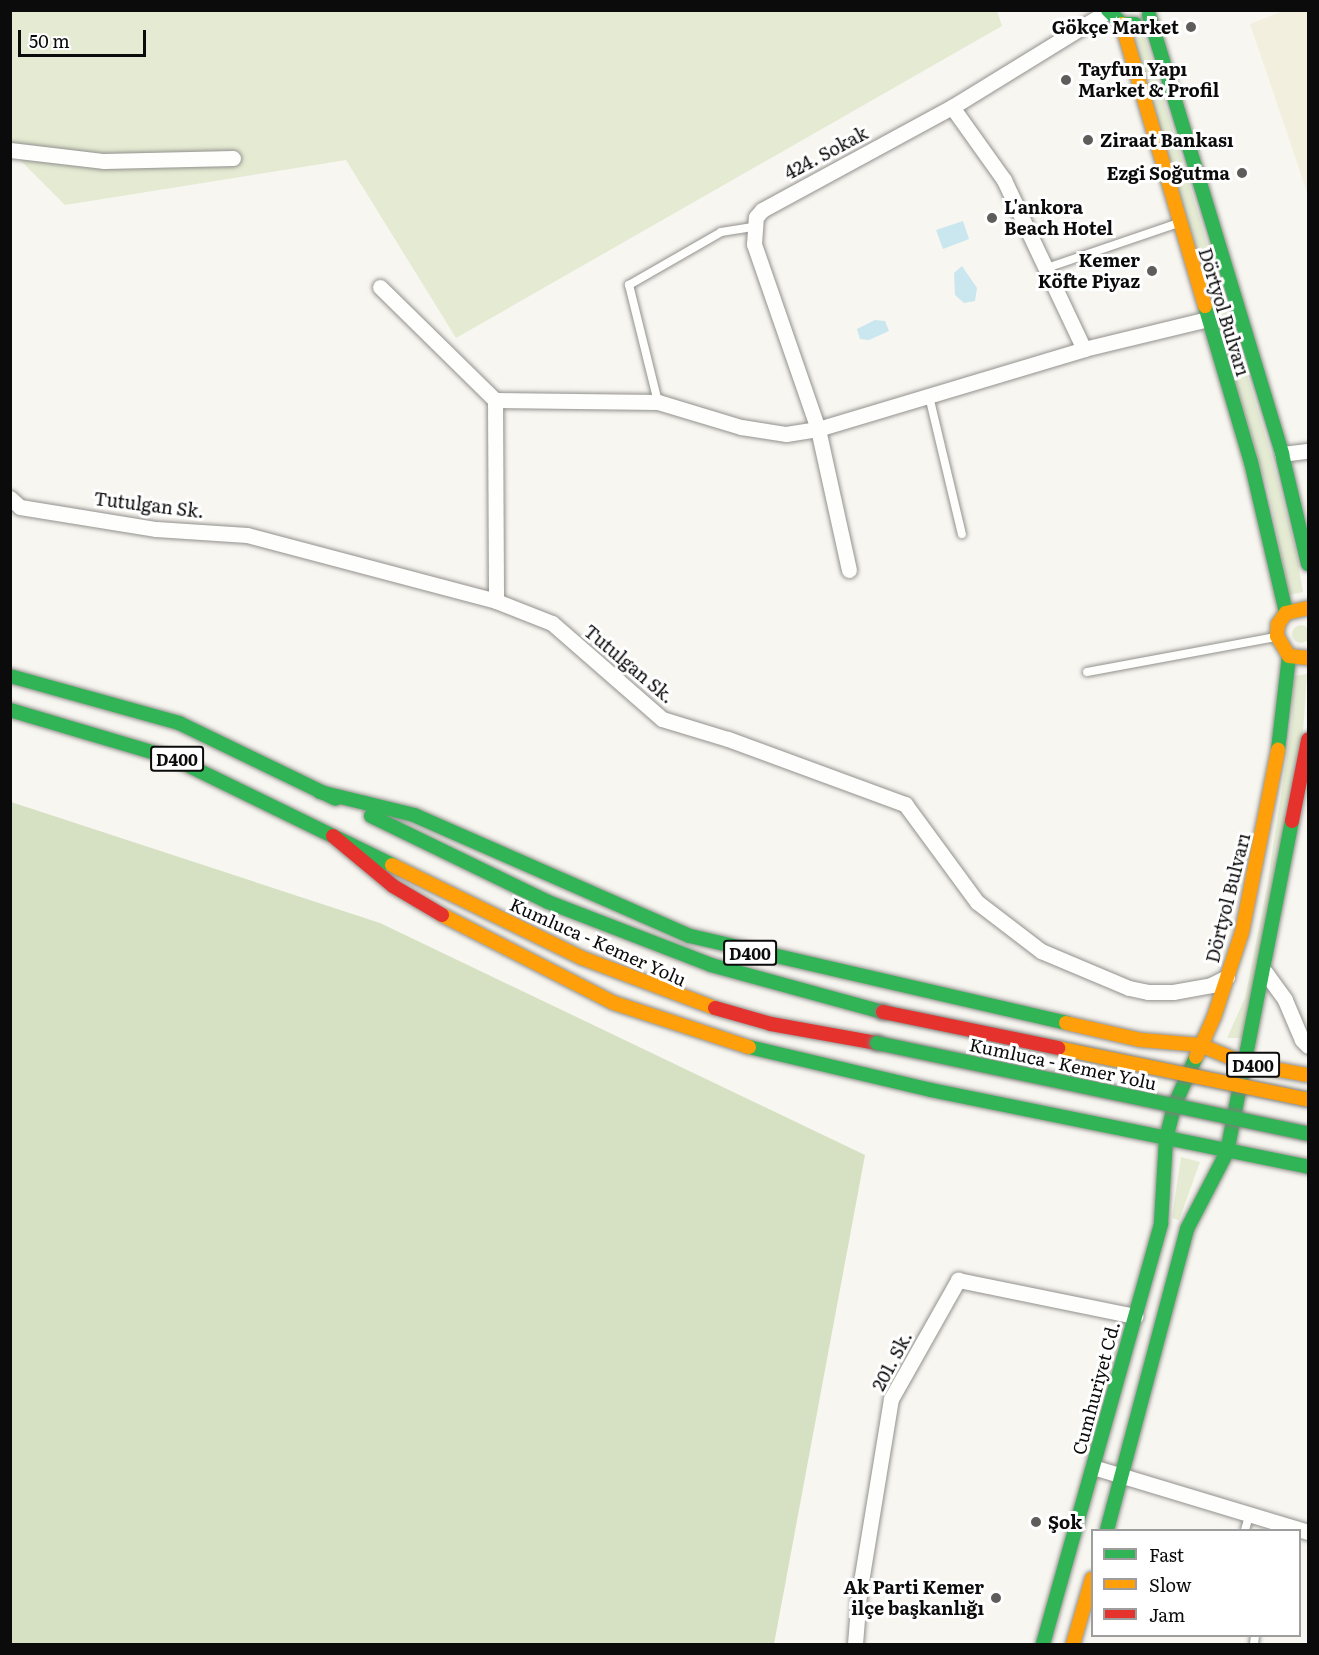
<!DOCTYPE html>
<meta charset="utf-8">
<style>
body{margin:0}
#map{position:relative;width:1319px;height:1655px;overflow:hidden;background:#f8f6f0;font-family:Literata,serif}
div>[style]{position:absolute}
.farmland>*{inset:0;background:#f3efde}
.green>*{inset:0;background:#e4ebd2}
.round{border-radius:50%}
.forest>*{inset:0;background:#d5e1c2}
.water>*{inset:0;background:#cae6ee}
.roads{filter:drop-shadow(0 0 2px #92918e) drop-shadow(0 0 2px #92918e)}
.lane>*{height:8px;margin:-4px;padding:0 4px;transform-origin:4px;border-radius:4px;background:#fefefd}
.street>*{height:15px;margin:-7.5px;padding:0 7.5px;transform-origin:7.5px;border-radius:7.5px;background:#fefefd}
.fast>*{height:14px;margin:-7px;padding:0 7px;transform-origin:7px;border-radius:7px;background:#30b455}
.slow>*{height:14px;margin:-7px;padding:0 7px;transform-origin:7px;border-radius:7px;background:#ff9f0a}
.jam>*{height:14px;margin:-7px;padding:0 7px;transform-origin:7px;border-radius:7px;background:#e5322d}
.bridges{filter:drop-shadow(0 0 2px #7f7e7b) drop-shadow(0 0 2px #7f7e7b)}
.fast-bridge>*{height:14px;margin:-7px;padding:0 7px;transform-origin:7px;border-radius:7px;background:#30b455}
.slow-bridge>*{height:14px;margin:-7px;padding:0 7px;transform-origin:7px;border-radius:7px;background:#ff9f0a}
.jam-bridge>*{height:14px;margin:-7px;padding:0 7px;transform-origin:7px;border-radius:7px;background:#e5322d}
.dots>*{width:16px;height:16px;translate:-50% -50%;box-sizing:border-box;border:3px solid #fff;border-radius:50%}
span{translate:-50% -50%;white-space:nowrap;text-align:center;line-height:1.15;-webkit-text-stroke:6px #fff;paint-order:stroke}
.shield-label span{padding:2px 4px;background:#fff;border:2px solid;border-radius:4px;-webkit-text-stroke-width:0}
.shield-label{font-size:16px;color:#0b0b0b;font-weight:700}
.poi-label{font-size:18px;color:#0b0b0b;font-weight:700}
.right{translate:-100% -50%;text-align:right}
.left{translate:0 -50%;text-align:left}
.street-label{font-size:18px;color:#0b0b0b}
.frame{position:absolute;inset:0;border:12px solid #0b0b0b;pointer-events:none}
.legend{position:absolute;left:1091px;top:1529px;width:210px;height:108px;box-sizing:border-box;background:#fff;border:2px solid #9d9d9d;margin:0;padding:8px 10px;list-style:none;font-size:18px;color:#0b0b0b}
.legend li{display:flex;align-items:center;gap:12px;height:30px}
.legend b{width:30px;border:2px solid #9d9d9d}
.scale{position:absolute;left:18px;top:30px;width:128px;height:27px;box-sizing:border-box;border:3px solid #0b0b0b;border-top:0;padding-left:8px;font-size:18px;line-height:21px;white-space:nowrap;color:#0b0b0b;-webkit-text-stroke:4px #fff;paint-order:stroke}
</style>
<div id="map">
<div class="farmland">
<i style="clip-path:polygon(1283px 11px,1308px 11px,1308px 195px,1250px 24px)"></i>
</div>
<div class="green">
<i style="clip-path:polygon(997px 10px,1002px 26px,456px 338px,346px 160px,65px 205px,11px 151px,10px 11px)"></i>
<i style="clip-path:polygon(1142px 28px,1271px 454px,1296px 552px,1303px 592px,1289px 595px,1269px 493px,1128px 33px)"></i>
<i class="round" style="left:1292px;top:625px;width:18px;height:18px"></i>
<i style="clip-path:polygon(1307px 674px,1303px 732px,1242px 1038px,1227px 1038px,1245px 998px,1267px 887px,1292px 723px,1293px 676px)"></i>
<i style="clip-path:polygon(1181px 1157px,1200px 1162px,1179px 1220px,1172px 1218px)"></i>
</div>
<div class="forest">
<i style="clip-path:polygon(11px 802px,380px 923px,865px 1155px,774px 1644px,11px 1644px)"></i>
</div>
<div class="water">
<i style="clip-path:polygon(963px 221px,969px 239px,943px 249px,936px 230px)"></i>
<i style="clip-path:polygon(962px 266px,977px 288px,975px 301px,964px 303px,955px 295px,954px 273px)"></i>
<i style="clip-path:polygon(875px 320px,885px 321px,889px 331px,869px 340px,860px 339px,857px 329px)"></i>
</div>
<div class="roads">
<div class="lane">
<i style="left:1044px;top:269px;width:142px;rotate:-18.9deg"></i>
<i style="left:929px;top:396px;width:142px;rotate:76.6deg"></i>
<i style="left:658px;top:402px;width:121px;rotate:-103.9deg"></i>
<i style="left:629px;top:285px;width:106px;rotate:-29.9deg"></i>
<i style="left:721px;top:232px;width:32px;rotate:-9deg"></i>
<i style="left:1087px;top:672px;width:192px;rotate:-10.5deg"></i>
<i style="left:1245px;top:1530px;width:18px;rotate:-74deg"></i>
<i style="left:1254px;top:1644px;width:8px;rotate:-83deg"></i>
</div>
<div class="street">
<i style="left:952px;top:107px;width:90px;rotate:54.5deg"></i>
<i style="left:1004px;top:180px;width:187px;rotate:64.7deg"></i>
<i style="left:10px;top:150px;width:95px;rotate:6.7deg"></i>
<i style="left:104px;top:161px;width:129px;rotate:-1.3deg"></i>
<i style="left:380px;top:287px;width:161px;rotate:44.5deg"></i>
<i style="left:495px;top:400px;width:163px;rotate:0.7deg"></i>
<i style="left:658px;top:402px;width:87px;rotate:16.8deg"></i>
<i style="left:741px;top:427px;width:46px;rotate:8.8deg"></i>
<i style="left:786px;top:434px;width:32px;rotate:-9deg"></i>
<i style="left:818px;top:429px;width:278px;rotate:-16.7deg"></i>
<i style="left:1084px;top:349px;width:128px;rotate:-13.6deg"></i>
<i style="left:495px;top:400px;width:201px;rotate:89.7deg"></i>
<i style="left:1282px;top:454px;width:26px;rotate:-7deg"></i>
<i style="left:10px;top:498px;width:13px;rotate:42deg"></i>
<i style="left:20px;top:507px;width:138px;rotate:9.2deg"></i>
<i style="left:156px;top:529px;width:91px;rotate:3.8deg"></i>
<i style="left:247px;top:535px;width:258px;rotate:14.8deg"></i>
<i style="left:496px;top:601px;width:60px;rotate:21.4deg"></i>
<i style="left:552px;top:623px;width:146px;rotate:41.1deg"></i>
<i style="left:662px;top:719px;width:69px;rotate:16.9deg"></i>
<i style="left:728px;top:739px;width:189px;rotate:20.2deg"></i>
<i style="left:905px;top:804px;width:122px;rotate:53.7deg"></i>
<i style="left:977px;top:902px;width:81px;rotate:37.4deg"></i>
<i style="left:1041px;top:951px;width:95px;rotate:22.8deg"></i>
<i style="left:1129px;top:988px;width:19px;rotate:12deg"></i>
<i style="left:1148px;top:992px;width:25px"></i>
<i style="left:1173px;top:992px;width:39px;rotate:-10deg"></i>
<i style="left:1211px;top:985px;width:18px;rotate:-27deg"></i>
<i style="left:849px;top:570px;width:144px;rotate:-102.4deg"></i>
<i style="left:818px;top:429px;width:196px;rotate:-109.1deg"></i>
<i style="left:754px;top:244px;width:27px;rotate:-86deg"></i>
<i style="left:756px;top:217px;width:9px;rotate:-49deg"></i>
<i style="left:762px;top:210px;width:216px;rotate:-28.5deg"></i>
<i style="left:952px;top:107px;width:183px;rotate:-31.6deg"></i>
<i style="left:1265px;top:972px;width:34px;rotate:54deg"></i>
<i style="left:1285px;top:1000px;width:43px;rotate:67deg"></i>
<i style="left:1302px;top:1040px;width:8px;rotate:45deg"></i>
<i style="left:1093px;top:1467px;width:225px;rotate:16.8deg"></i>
<i style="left:855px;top:1644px;width:50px;rotate:-85.4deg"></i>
<i style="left:859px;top:1594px;width:198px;rotate:-80.7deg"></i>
<i style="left:891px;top:1399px;width:137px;rotate:-60.6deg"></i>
<i style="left:958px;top:1280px;width:181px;rotate:11.5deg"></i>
</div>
<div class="fast">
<i style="left:1108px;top:10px;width:20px;rotate:45deg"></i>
<i style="left:1122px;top:24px;width:13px"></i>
<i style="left:1149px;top:15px;width:459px;rotate:73.1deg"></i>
<i style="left:1282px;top:454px;width:113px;rotate:76.7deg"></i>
<i style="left:1205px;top:306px;width:163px;rotate:73.6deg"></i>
<i style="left:1251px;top:462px;width:155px;rotate:76.9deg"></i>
<i style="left:10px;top:676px;width:175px;rotate:15.5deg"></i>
<i style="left:179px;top:723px;width:174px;rotate:25.8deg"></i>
<i style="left:10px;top:710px;width:172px;rotate:16.5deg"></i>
<i style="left:175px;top:759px;width:242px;rotate:26deg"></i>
<i style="left:1278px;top:750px;width:95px;rotate:-83.3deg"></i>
<i style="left:320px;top:792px;width:97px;rotate:13.7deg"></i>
<i style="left:414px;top:815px;width:301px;rotate:23.7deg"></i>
<i style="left:690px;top:936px;width:386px;rotate:13deg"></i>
<i style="left:371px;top:816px;width:197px;rotate:25.9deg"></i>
<i style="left:548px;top:902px;width:175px;rotate:21.1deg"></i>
<i style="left:711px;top:965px;width:178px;rotate:15.3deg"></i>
<i style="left:749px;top:1047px;width:187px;rotate:13.3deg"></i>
<i style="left:931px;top:1090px;width:385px;rotate:11.5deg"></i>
<i style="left:1107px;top:1530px;width:311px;rotate:-75.1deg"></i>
<i style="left:1187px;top:1229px;width:87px;rotate:-62.5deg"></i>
<i style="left:1227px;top:1152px;width:337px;rotate:-78.9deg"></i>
<i style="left:1043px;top:1644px;width:437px;rotate:-74.3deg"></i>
<i style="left:1161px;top:1223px;width:84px;rotate:-86.6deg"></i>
<i style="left:1166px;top:1139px;width:34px;rotate:-76deg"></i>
<i style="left:1174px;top:1106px;width:54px;rotate:-65.8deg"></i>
</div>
<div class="slow">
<i style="left:1122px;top:24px;width:294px;rotate:73.6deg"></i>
<i style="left:1308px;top:608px;width:23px;rotate:167deg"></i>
<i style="left:1286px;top:613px;width:14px;rotate:126deg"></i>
<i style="left:1278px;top:624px;width:12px;rotate:95deg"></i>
<i style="left:1277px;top:636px;width:23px;rotate:59deg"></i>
<i style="left:1289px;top:656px;width:19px;rotate:6deg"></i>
<i style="left:392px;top:865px;width:212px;rotate:26.1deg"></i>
<i style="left:582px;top:958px;width:142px;rotate:20.6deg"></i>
<i style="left:442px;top:915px;width:193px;rotate:27.1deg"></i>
<i style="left:614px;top:1003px;width:142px;rotate:18.1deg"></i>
<i style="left:1066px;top:1023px;width:77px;rotate:12.8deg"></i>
<i style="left:1141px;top:1040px;width:59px;rotate:4.8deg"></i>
<i style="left:1200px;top:1045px;width:50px;rotate:22.4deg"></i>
<i style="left:1246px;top:1064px;width:63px;rotate:10.1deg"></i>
<i style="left:1196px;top:1057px;width:44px;rotate:-65.8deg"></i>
<i style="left:1214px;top:1017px;width:89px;rotate:-71.8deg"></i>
<i style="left:1242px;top:932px;width:186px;rotate:-78.8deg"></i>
<i style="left:1073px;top:1644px;width:68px;rotate:-73.7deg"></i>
</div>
<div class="jam">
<i style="left:1292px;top:821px;width:83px;rotate:-78.8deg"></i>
<i style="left:333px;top:836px;width:78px;rotate:39.8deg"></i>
<i style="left:393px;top:886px;width:57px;rotate:30.6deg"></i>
<i style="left:715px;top:1008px;width:58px;rotate:15.9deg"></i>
<i style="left:771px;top:1024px;width:108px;rotate:10.2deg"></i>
</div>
</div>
<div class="bridges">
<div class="fast-bridge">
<i style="left:877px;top:1043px;width:441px;rotate:11.9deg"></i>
</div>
<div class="slow-bridge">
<i style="left:1058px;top:1048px;width:255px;rotate:11.7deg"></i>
</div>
<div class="jam-bridge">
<i style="left:883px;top:1012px;width:179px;rotate:11.6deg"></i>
</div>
</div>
<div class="dots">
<i style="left:1191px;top:27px;background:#5e5d5b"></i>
<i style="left:1066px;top:80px;background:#5e5d5b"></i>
<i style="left:1088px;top:140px;background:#5e5d5b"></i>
<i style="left:1242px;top:173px;background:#5e5d5b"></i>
<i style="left:992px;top:218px;background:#5e5d5b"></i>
<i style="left:1152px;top:271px;background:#5e5d5b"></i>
<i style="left:1036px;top:1522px;background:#5e5d5b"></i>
<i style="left:996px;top:1598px;background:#5e5d5b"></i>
</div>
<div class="shield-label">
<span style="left:177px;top:759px">D400</span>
<span style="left:750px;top:953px">D400</span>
<span style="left:1253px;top:1065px">D400</span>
</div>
<div class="poi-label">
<span class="right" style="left:1179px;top:27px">Gökçe Market</span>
<span class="left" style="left:1078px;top:80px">Tayfun Yapı<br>Market &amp; Profil</span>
<span class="left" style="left:1100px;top:140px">Ziraat Bankası</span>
<span class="right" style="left:1230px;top:173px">Ezgi Soğutma</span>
<span class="left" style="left:1004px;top:218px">L'ankora<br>Beach Hotel</span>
<span class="right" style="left:1140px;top:271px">Kemer<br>Köfte Piyaz</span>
<span class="left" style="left:1048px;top:1522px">Şok</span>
<span class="right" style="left:984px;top:1598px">Ak Parti Kemer<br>ilçe başkanlığı</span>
</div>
<div class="street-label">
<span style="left:826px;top:153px;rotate:-28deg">424. Sokak</span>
<span style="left:1224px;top:312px;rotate:73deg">Dörtyol Bulvarı</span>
<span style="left:149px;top:505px;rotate:7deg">Tutulgan Sk.</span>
<span style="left:629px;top:664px;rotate:40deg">Tutulgan Sk.</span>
<span style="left:1228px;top:898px;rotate:-76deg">Dörtyol Bulvarı</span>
<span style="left:598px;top:942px;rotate:24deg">Kumluca - Kemer Yolu</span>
<span style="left:1063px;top:1064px;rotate:12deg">Kumluca - Kemer Yolu</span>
<span style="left:892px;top:1361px;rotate:-62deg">201. Sk.</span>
<span style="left:1096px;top:1388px;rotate:-75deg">Cumhuriyet Cd.</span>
</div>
<div class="frame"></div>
<ul class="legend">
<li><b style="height:8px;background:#30b455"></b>Fast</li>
<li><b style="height:8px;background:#ff9f0a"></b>Slow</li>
<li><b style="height:8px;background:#e5322d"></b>Jam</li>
</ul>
<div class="scale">50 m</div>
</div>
